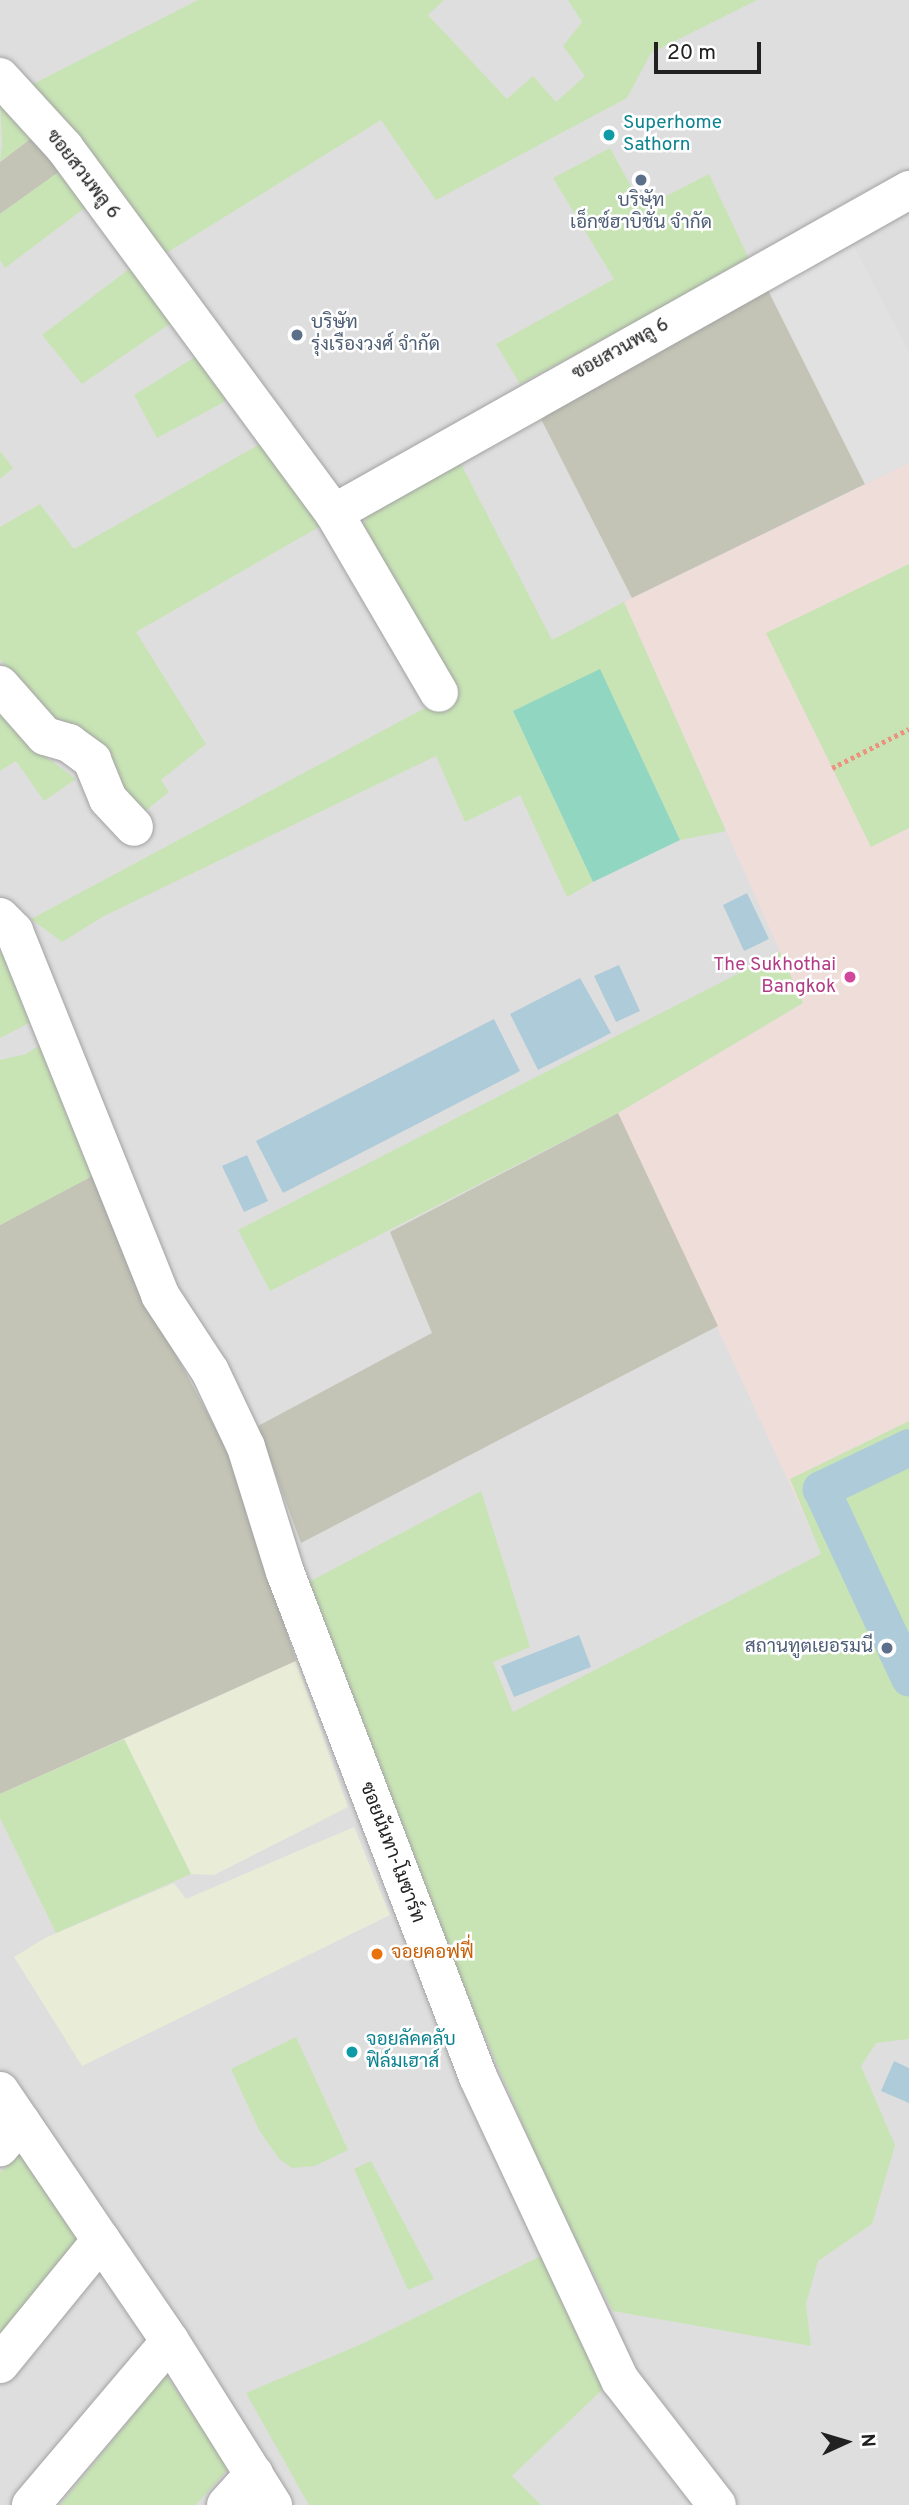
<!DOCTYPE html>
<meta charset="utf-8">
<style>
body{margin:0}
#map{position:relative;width:909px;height:2505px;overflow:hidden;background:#f0eee9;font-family:Overpass,Sarabun,sans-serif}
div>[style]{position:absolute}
.residential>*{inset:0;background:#dfdede}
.commercial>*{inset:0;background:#efddda}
.construction>*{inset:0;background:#c3c4b5}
.farmland>*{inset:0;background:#e9ecd6}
.grass>*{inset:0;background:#c8e4b5}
.pitch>*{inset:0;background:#90d6c1}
.parking>*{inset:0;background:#e1e1e1}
.water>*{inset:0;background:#aecbd9}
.canal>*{height:37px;margin:-18.5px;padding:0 18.5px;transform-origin:18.5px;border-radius:18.5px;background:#aecbd9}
.path>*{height:4.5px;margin-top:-2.25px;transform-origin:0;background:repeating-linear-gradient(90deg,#eb937f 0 3.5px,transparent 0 7px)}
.roads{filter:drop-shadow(0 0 2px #a2a2a2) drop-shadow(0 0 2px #a2a2a2)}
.minor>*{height:38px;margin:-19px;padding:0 19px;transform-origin:19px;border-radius:19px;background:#fff}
.dots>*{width:19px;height:19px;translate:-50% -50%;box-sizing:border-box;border:4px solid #fff;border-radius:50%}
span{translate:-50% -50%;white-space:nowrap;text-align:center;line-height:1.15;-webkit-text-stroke:5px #fff;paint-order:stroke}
.culture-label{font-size:19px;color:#0d838f}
.left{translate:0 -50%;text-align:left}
.street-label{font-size:19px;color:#212121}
.service-label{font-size:19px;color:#4e5e75}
.right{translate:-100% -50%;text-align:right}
.hotel-label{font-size:19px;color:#b23c85}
.food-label{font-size:19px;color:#c56008}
.north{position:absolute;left:811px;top:2407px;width:70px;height:70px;-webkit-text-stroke:5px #fff;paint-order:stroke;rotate:86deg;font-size:19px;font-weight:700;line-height:28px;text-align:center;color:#212121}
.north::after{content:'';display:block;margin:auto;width:24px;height:32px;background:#212121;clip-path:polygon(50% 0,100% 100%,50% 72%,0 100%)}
.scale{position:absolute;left:654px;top:42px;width:107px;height:32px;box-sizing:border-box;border:4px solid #212121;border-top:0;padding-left:9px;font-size:21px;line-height:24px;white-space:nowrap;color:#212121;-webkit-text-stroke:5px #fff;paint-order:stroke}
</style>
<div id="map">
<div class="residential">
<i style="clip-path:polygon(0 0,909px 0,909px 2505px,0 2505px)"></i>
</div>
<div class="commercial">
<i style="clip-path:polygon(909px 463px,909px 1742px,618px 1113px,803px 1003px,624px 602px)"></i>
</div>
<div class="construction">
<i style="clip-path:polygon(34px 136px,63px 169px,0 214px,0 162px)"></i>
<i style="clip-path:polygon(767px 288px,865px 484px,632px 598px,540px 417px)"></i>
<i style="clip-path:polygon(618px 1113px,718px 1326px,301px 1543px,258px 1426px,432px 1333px,390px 1232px)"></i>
<i style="clip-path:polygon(94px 1175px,144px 1296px,229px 1453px,296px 1661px,0 1794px,0 1225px)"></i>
</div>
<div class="farmland">
<i style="clip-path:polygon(296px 1661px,348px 1807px,214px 1875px,191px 1874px,124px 1739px)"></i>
<i style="clip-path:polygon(354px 1827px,390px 1915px,82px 2066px,14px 1957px,45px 1938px,174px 1883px,186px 1899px)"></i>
</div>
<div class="grass">
<i style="clip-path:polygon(198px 0,444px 0,428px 15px,507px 99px,533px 76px,556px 102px,585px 76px,563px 46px,582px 22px,568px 0,757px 0,651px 53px,627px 98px,436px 200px,381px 120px,165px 254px,31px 85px)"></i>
<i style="clip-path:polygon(0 98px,34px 136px,0 162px,2px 145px)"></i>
<i style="clip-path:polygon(610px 148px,643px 208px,709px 174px,750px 261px,520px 384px,496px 344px,614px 279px,553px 178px)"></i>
<i style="clip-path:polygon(63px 169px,90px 204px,5px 268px,0 260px,0 214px)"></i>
<i style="clip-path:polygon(137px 263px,180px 317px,82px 384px,42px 335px)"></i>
<i style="clip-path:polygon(206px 350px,237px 395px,157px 438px,134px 395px)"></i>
<i style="clip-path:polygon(269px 439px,326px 523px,136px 632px,206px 744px,161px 780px,169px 792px,145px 811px,18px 686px,0 659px,0 527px,40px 504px,74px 549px)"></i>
<i style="clip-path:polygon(0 451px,13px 468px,0 479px)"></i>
<i style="clip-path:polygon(460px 462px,552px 640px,624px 602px,726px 831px,680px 840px,600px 670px,513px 711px,593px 882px,567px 897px,520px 795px,465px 822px,436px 756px,104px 916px,62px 942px,31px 919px,453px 693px,363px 528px,367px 515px)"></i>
<i style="clip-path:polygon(909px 564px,909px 828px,871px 847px,766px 633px)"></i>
<i style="clip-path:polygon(0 710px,42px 754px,76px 779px,44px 801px,16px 761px,0 771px)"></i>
<i style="clip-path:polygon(0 948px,33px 1021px,0 1038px)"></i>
<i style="clip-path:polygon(780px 952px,803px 1003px,618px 1113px,270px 1291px,238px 1230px)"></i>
<i style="clip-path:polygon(43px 1043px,94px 1175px,0 1225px,0 1060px,26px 1054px)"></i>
<i style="clip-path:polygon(909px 1421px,909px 2039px,876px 2043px,861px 2066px,895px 2145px,872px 2224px,818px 2261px,806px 2304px,811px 2346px,613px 2311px,558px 2206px,376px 1783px,303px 1585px,481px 1491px,530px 1647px,493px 1662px,513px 1712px,821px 1554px,790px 1479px)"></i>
<i style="clip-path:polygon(124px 1739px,191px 1874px,56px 1933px,0 1818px,0 1794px)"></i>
<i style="clip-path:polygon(296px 2037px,348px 2150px,315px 2166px,292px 2168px,279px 2159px,259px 2130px,231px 2069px)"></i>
<i style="clip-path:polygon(17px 2154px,36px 2162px,85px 2228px,74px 2251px,0 2338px,0 2173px)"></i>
<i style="clip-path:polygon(371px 2161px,434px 2279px,408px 2290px,354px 2169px)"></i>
<i style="clip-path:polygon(545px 2254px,607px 2385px,512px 2476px,541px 2505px,309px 2505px,246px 2393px,364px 2343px)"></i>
<i style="clip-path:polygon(166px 2375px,229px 2468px,196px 2505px,60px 2505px)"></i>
</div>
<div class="pitch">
<i style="clip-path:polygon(600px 669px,680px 840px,593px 882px,513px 711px)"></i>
</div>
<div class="parking">
<i style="clip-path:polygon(851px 241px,909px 352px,909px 462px,865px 484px,767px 288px)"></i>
</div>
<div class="water">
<i style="clip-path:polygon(747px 893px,769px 939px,744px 951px,723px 905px)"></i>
<i style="clip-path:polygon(619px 965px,640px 1011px,616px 1022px,594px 976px)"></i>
<i style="clip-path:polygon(580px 978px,611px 1033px,538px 1070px,510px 1014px)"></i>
<i style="clip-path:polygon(494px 1019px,520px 1071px,283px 1193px,256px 1141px)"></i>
<i style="clip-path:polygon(247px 1155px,268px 1201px,244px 1212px,222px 1166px)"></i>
<i style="clip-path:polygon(579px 1635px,591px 1667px,514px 1697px,501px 1666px)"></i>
<i style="clip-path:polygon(894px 2061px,909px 2068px,909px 2103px,881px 2091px)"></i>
</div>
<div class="canal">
<i style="left:909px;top:1447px;width:98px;rotate:154.5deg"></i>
<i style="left:821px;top:1489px;width:208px;rotate:65deg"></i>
</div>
<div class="path">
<i style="left:832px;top:768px;width:86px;rotate:-26.9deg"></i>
</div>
<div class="roads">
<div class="minor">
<i style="left:0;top:77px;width:95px;rotate:47.6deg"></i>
<i style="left:64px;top:147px;width:455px;rotate:53.6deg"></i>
<i style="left:334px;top:513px;width:660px;rotate:-29.32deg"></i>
<i style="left:334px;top:513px;width:208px;rotate:59.7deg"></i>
<i style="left:0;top:685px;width:68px;rotate:48.6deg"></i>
<i style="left:45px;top:736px;width:25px;rotate:16deg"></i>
<i style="left:69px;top:743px;width:29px;rotate:36deg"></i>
<i style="left:92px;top:760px;width:42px;rotate:67.7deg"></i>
<i style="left:108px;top:799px;width:38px;rotate:47deg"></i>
<i style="left:0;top:917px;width:20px;rotate:45deg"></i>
<i style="left:14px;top:931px;width:392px;rotate:68.1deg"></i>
<i style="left:160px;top:1295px;width:91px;rotate:56.7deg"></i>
<i style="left:210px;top:1371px;width:84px;rotate:64.7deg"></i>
<i style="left:246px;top:1447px;width:131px;rotate:72.7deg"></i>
<i style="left:285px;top:1572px;width:541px;rotate:69.08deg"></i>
<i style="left:478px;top:2077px;width:335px;rotate:64.9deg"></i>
<i style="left:620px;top:2380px;width:158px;rotate:52.2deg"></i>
<i style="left:0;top:2091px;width:37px;rotate:56deg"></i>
<i style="left:21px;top:2122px;width:33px;rotate:130deg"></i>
<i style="left:21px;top:2122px;width:143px;rotate:55.9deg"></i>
<i style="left:170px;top:2341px;width:194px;rotate:57.9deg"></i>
<i style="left:0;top:2364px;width:160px;rotate:-50.8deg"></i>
<i style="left:101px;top:2240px;width:122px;rotate:55.7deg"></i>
<i style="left:170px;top:2341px;width:215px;rotate:130.3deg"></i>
<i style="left:226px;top:2505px;width:42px;rotate:-47.9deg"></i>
</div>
</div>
<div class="dots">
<i style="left:609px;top:135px;background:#0f9aa8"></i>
<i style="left:641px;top:180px;background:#5c6f8a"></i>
<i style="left:297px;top:335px;background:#5c6f8a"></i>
<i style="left:850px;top:977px;background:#d1479c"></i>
<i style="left:887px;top:1648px;background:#5c6f8a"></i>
<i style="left:377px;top:1954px;background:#e8710a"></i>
<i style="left:352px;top:2052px;background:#0f9aa8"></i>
</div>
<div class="culture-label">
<span class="left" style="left:623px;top:135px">Superhome<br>Sathorn</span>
<span class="left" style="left:366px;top:2052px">จอยลัคคลับ<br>ฟิล์มเฮาส์</span>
</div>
<div class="street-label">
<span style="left:82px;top:175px;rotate:52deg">ซอยสวนพลู 6</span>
<span style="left:621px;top:350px;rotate:-29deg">ซอยสวนพลู 6</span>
<span style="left:391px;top:1853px;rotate:69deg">ซอยนันทา-โมซาร์ท</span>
</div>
<div class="service-label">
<span style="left:641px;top:213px">บริษัท<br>เอ็กซ์ฮาบิชั่น จำกัด</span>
<span class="left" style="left:311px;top:335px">บริษัท<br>รุ่งเรืองวงศ์ จำกัด</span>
<span class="right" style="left:873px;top:1648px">สถานทูตเยอรมนี</span>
</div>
<div class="hotel-label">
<span class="right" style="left:836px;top:977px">The Sukhothai<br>Bangkok</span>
</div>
<div class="food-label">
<span class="left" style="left:391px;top:1954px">จอยคอฟฟี่</span>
</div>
<div class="north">N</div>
<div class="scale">20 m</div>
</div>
